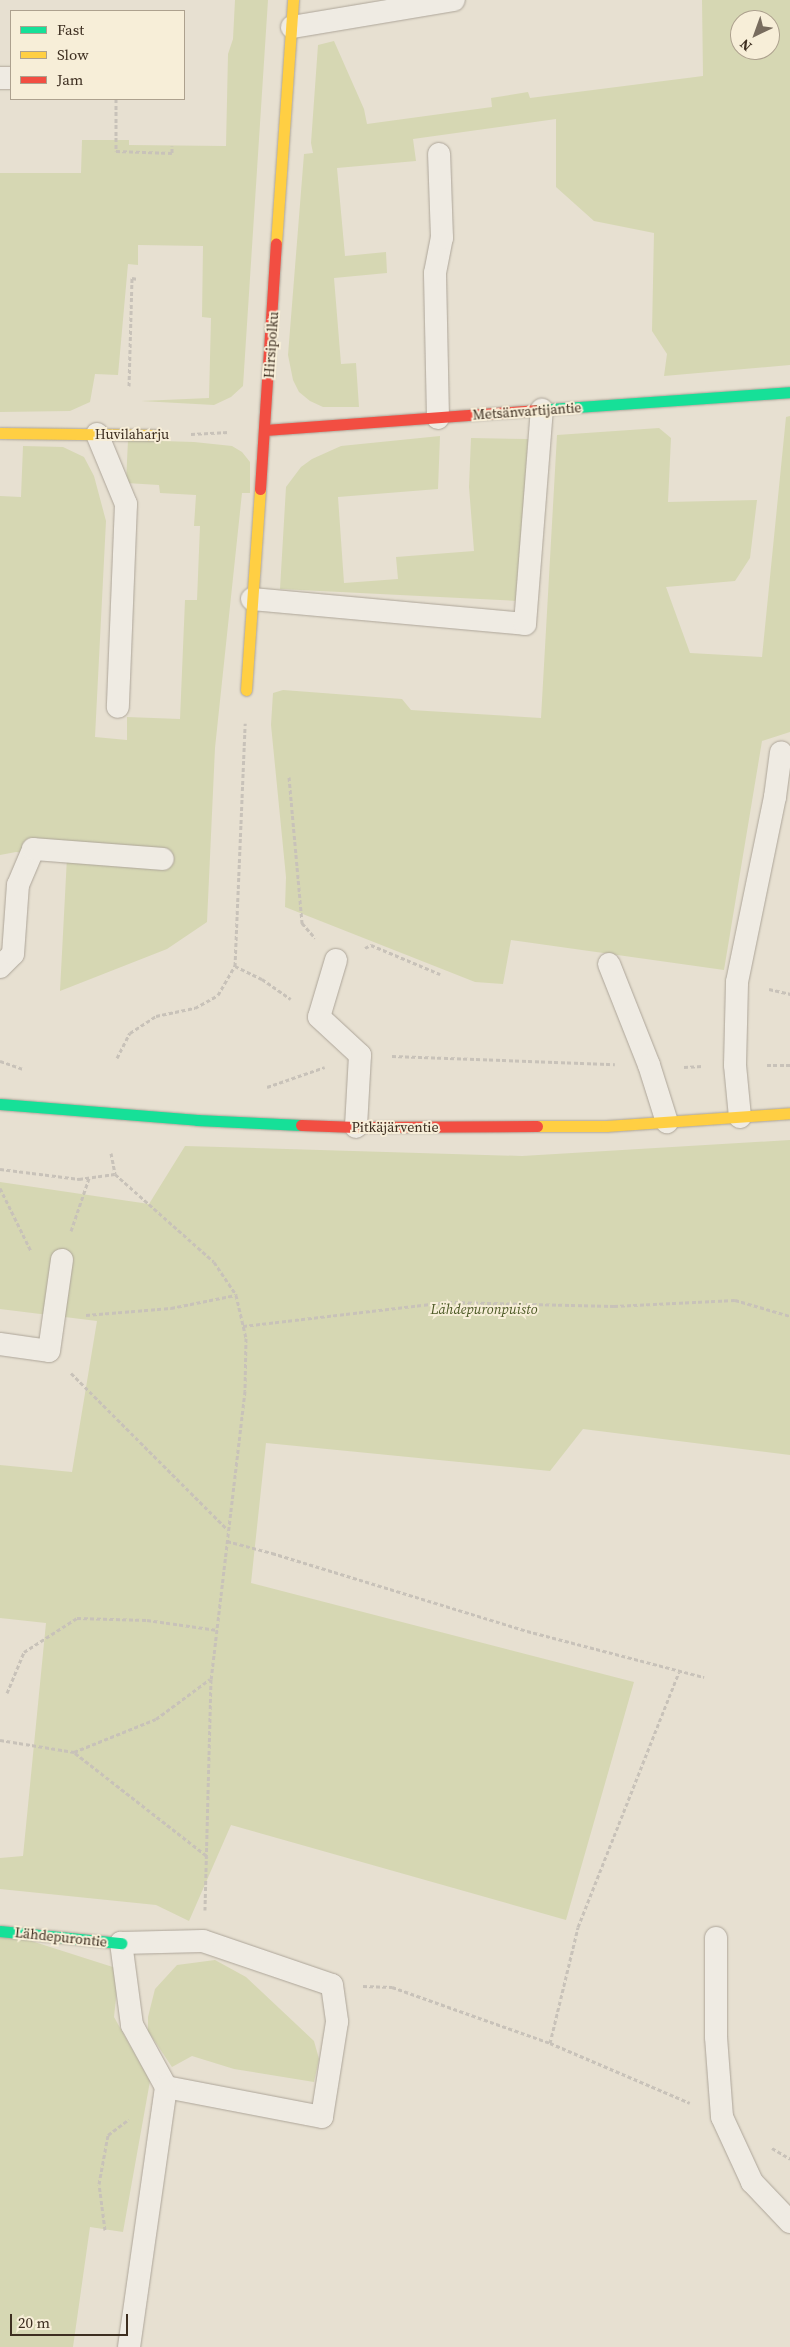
<!DOCTYPE html>
<meta charset="utf-8">
<style>
body{margin:0}
#map{position:relative;width:790px;height:2347px;overflow:hidden;background:#e7e0d1;font-family:"Source Serif 4",serif}
div>[style]{position:absolute}
.green>*{inset:0;background:#d6d7b3}
.path>*{height:3px;margin-top:-1.5px;transform-origin:0;background:repeating-linear-gradient(90deg,#c8c2b9 0 4px,transparent 0 6.5px)}
.roads{filter:drop-shadow(0 0 1px #ada599) drop-shadow(0 0 1px #ada599)}
.lane>*{height:22px;margin:-11px;padding:0 11px;transform-origin:11px;border-radius:11px;background:#efebe3}
.fast>*{height:11px;margin:-5.5px;padding:0 5.5px;transform-origin:5.5px;border-radius:5.5px;background:#16e098}
.slow>*{height:11px;margin:-5.5px;padding:0 5.5px;transform-origin:5.5px;border-radius:5.5px;background:#ffcf43}
.jam>*{height:11px;margin:-5.5px;padding:0 5.5px;transform-origin:5.5px;border-radius:5.5px;background:#f24e42}
span{translate:-50% -50%;white-space:nowrap;text-align:center;line-height:1.15;-webkit-text-stroke:4px #f7eed8;paint-order:stroke}
.street-label{font-size:14px;color:#3d2e20}
.park-label{font-size:14px;color:#4d5a26;font-style:italic}
.legend{position:absolute;left:10px;top:10px;width:175px;height:90px;box-sizing:border-box;background:#f7eed8;border:1px solid #ada18e;margin:0;padding:6px 9px;list-style:none;font-size:15px;color:#3d2e20}
.legend li{display:flex;align-items:center;gap:10px;height:25px}
.legend b{width:25px;border:1px solid #ada18e}
.north{position:absolute;left:730px;top:10px;width:50px;height:50px;box-sizing:border-box;background:#f7eed8;border:1px solid #ada18e;border-radius:50%;rotate:222deg;font-size:14px;font-weight:700;line-height:20px;text-align:center;color:#3d2e20}
.north::after{content:'';display:block;margin:auto;width:18px;height:22px;background:#786c5e;clip-path:polygon(50% 0,100% 100%,50% 72%,0 100%)}
.scale{position:absolute;left:10px;top:2314px;width:118px;height:22px;box-sizing:border-box;border:2px solid #3d2e20;border-top:0;padding-left:6px;font-size:15px;line-height:18px;white-space:nowrap;color:#3d2e20;-webkit-text-stroke:4px #f7eed8;paint-order:stroke}
</style>
<div id="map">
<div class="green">
<i style="clip-path:polygon(235px 0,268px 0,243px 386px,231px 397px,214px 405px,141px 401px,209px 398px,211px 318px,202px 317px,203px 246px,138px 245px,138px 265px,128px 264px,118px 375px,95px 374px,90px 402px,70px 411px,0 412px,0 173px,81px 173px,82px 140px,129px 140px,129px 145px,226px 146px,228px 54px,233px 39px)"></i>
<i style="clip-path:polygon(evenodd,702px 0,790px 0,790px 365px,664px 376px,667px 354px,652px 331px,654px 233px,594px 221px,556px 187px,556px 119px,413px 139px,416px 161px,337px 168px,345px 256px,386px 252px,387px 273px,334px 278px,341px 364px,356px 363px,359px 407px,323px 407px,310px 401px,299px 392px,293px 380px,288px 355px,304px 154px,313px 153px,311px 143px,318px 45px,334px 41px,364px 109px,367px 124px,492px 107px,491px 98px,528px 92px,530px 98px,703px 76px,702px 0,740px 20px,770px 20px,770px 50px,740px 50px,740px 20px)"></i>
<i style="clip-path:polygon(790px 416px,790px 732px,762px 741px,724px 970px,511px 940px,503px 984px,475px 982px,285px 907px,286px 877px,271px 725px,273px 693px,283px 690px,402px 699px,411px 710px,541px 718px,557px 435px,659px 428px,671px 438px,668px 502px,757px 500px,750px 558px,735px 581px,666px 587px,690px 653px,762px 657px,786px 417px)"></i>
<i style="clip-path:polygon(440px 436px,438px 489px,338px 497px,344px 583px,398px 579px,396px 557px,474px 551px,469px 487px,471px 438px,528px 439px,518px 601px,280px 589px,286px 487px,301px 467px,312px 459px,341px 446px)"></i>
<i style="clip-path:polygon(128px 440px,194px 442px,232px 446px,242px 452px,250px 462px,250px 493px,242px 493px,215px 748px,207px 922px,167px 949px,60px 991px,67px 857px,16px 852px,0 855px,0 496px,21px 497px,23px 446px,63px 447px,84px 457px,94px 476px,106px 521px,95px 737px,127px 740px,127px 717px,180px 719px,185px 600px,197px 600px,200px 526px,194px 526px,196px 495px,160px 493px,159px 485px,126px 483px)"></i>
<i style="clip-path:polygon(790px 1140px,790px 1455px,583px 1429px,550px 1471px,266px 1443px,251px 1583px,634px 1682px,566px 1920px,231px 1825px,189px 1921px,156px 1905px,0 1889px,0 1858px,23px 1856px,46px 1623px,0 1618px,0 1465px,72px 1472px,97px 1321px,0 1309px,0 1182px,149px 1204px,185px 1146px,522px 1156px)"></i>
<i style="clip-path:polygon(0 1931px,119px 1969px,114px 2017px,150px 2081px,123px 2232px,90px 2227px,73px 2347px,0 2347px)"></i>
<i style="clip-path:polygon(215px 1960px,246px 1977px,314px 2041px,319px 2059px,314px 2082px,234px 2069px,192px 2056px,172px 2067px,148px 2031px,148px 2017px,155px 1989px,177px 1965px)"></i>
</div>
<div class="path">
<i style="left:116px;top:99px;width:52px;rotate:90deg"></i>
<i style="left:116px;top:151px;width:56px;rotate:2deg"></i>
<i style="left:172px;top:153px;width:7px;rotate:-90deg"></i>
<i style="left:129px;top:386px;width:108px;rotate:-88.4deg"></i>
<i style="left:132px;top:278px;width:6px;rotate:9deg"></i>
<i style="left:191px;top:434px;width:38px;rotate:-3deg"></i>
<i style="left:289px;top:777px;width:147px;rotate:84.9deg"></i>
<i style="left:302px;top:923px;width:20px;rotate:49deg"></i>
<i style="left:365px;top:948px;width:7px;rotate:-27deg"></i>
<i style="left:371px;top:945px;width:75px;rotate:22.8deg"></i>
<i style="left:235px;top:966px;width:30px;rotate:26deg"></i>
<i style="left:262px;top:979px;width:35px;rotate:35deg"></i>
<i style="left:769px;top:989px;width:22px;rotate:13deg"></i>
<i style="left:392px;top:1056px;width:223px;rotate:2.1deg"></i>
<i style="left:117px;top:1058px;width:28px;rotate:-63deg"></i>
<i style="left:130px;top:1033px;width:31px;rotate:-33deg"></i>
<i style="left:156px;top:1016px;width:40px;rotate:-12deg"></i>
<i style="left:195px;top:1008px;width:26px;rotate:-29deg"></i>
<i style="left:218px;top:995px;width:34px;rotate:-60deg"></i>
<i style="left:235px;top:966px;width:243px;rotate:-87.6deg"></i>
<i style="left:0;top:1061px;width:24px;rotate:19deg"></i>
<i style="left:767px;top:1065px;width:23px"></i>
<i style="left:684px;top:1067px;width:19px;rotate:-3deg"></i>
<i style="left:267px;top:1087px;width:61px;rotate:-19deg"></i>
<i style="left:111px;top:1153px;width:21px;rotate:79deg"></i>
<i style="left:115px;top:1174px;width:132px;rotate:41.6deg"></i>
<i style="left:214px;top:1262px;width:40px;rotate:56deg"></i>
<i style="left:236px;top:1295px;width:44px;rotate:76.9deg"></i>
<i style="left:246px;top:1338px;width:53px;rotate:91.1deg"></i>
<i style="left:245px;top:1391px;width:290px;rotate:96.7deg"></i>
<i style="left:211px;top:1679px;width:231px;rotate:91.5deg"></i>
<i style="left:0;top:1169px;width:80px;rotate:7.2deg"></i>
<i style="left:79px;top:1179px;width:36px;rotate:-8deg"></i>
<i style="left:0;top:1188px;width:70px;rotate:63.8deg"></i>
<i style="left:71px;top:1231px;width:56px;rotate:-71.2deg"></i>
<i style="left:86px;top:1315px;width:85px;rotate:-4.7deg"></i>
<i style="left:171px;top:1308px;width:66px;rotate:-11.3deg"></i>
<i style="left:243px;top:1326px;width:206px;rotate:-6.7deg"></i>
<i style="left:448px;top:1302px;width:166px;rotate:1.4deg"></i>
<i style="left:614px;top:1306px;width:121px;rotate:-2.8deg"></i>
<i style="left:735px;top:1300px;width:57px;rotate:16.2deg"></i>
<i style="left:71px;top:1373px;width:222px;rotate:45deg"></i>
<i style="left:227px;top:1541px;width:47px;rotate:14.9deg"></i>
<i style="left:272px;top:1553px;width:267px;rotate:17deg"></i>
<i style="left:527px;top:1631px;width:183px;rotate:14.6deg"></i>
<i style="left:7px;top:1693px;width:44px;rotate:-67.5deg"></i>
<i style="left:24px;top:1652px;width:63px;rotate:-32.7deg"></i>
<i style="left:77px;top:1618px;width:70px;rotate:1.6deg"></i>
<i style="left:147px;top:1620px;width:71px;rotate:8.1deg"></i>
<i style="left:0;top:1740px;width:75px;rotate:9.2deg"></i>
<i style="left:74px;top:1752px;width:88px;rotate:-21.9deg"></i>
<i style="left:156px;top:1719px;width:67px;rotate:-36.5deg"></i>
<i style="left:75px;top:1753px;width:169px;rotate:38deg"></i>
<i style="left:363px;top:1986px;width:29px;rotate:2deg"></i>
<i style="left:392px;top:1987px;width:168px;rotate:19.5deg"></i>
<i style="left:550px;top:2043px;width:152px;rotate:23.2deg"></i>
<i style="left:550px;top:2043px;width:119px;rotate:-76.4deg"></i>
<i style="left:578px;top:1927px;width:274px;rotate:-68.4deg"></i>
<i style="left:772px;top:2148px;width:21px;rotate:31deg"></i>
<i style="left:105px;top:2230px;width:46px;rotate:-97.4deg"></i>
<i style="left:99px;top:2184px;width:50px;rotate:-79.6deg"></i>
<i style="left:108px;top:2135px;width:26px;rotate:-37deg"></i>
</div>
<div class="roads">
<div class="lane">
<i style="left:292px;top:27px;width:164px;rotate:-9.5deg"></i>
<i style="left:0;top:78px;width:11px"></i>
<i style="left:438px;top:418px;width:145px;rotate:-91.2deg"></i>
<i style="left:435px;top:273px;width:36px;rotate:-79deg"></i>
<i style="left:442px;top:238px;width:84px;rotate:-92deg"></i>
<i style="left:97px;top:434px;width:76px;rotate:67.5deg"></i>
<i style="left:126px;top:504px;width:203px;rotate:92.3deg"></i>
<i style="left:252px;top:599px;width:274px;rotate:5.2deg"></i>
<i style="left:525px;top:624px;width:215px;rotate:-85.5deg"></i>
<i style="left:336px;top:960px;width:59px;rotate:106.6deg"></i>
<i style="left:319px;top:1017px;width:56px;rotate:42.8deg"></i>
<i style="left:360px;top:1055px;width:72px;rotate:93.2deg"></i>
<i style="left:609px;top:964px;width:109px;rotate:68.4deg"></i>
<i style="left:649px;top:1065px;width:60px;rotate:72.5deg"></i>
<i style="left:0;top:967px;width:18px;rotate:-45deg"></i>
<i style="left:13px;top:954px;width:69px;rotate:-85.9deg"></i>
<i style="left:18px;top:885px;width:39px;rotate:-67deg"></i>
<i style="left:33px;top:849px;width:130px;rotate:4.4deg"></i>
<i style="left:740px;top:1117px;width:52px;rotate:-95.5deg"></i>
<i style="left:735px;top:1065px;width:83px;rotate:-88.6deg"></i>
<i style="left:737px;top:982px;width:189px;rotate:-78.4deg"></i>
<i style="left:775px;top:797px;width:45px;rotate:-82.4deg"></i>
<i style="left:0;top:1344px;width:49px;rotate:8.1deg"></i>
<i style="left:49px;top:1351px;width:92px;rotate:-81.9deg"></i>
<i style="left:716px;top:1938px;width:99px;rotate:90deg"></i>
<i style="left:716px;top:2037px;width:80px;rotate:85.7deg"></i>
<i style="left:722px;top:2117px;width:72px;rotate:65.2deg"></i>
<i style="left:752px;top:2182px;width:55px;rotate:46.5deg"></i>
<i style="left:203px;top:1941px;width:136px;rotate:18.8deg"></i>
<i style="left:332px;top:1985px;width:37px;rotate:82deg"></i>
<i style="left:337px;top:2022px;width:96px;rotate:99deg"></i>
<i style="left:322px;top:2117px;width:159px;rotate:-169.1deg"></i>
<i style="left:166px;top:2087px;width:71px;rotate:-118.7deg"></i>
<i style="left:132px;top:2025px;width:83px;rotate:-97.6deg"></i>
<i style="left:121px;top:1943px;width:82px;rotate:-1.4deg"></i>
<i style="left:129px;top:2347px;width:263px;rotate:-81.9deg"></i>
</div>
<div class="fast">
<i style="left:535px;top:410px;width:256px;rotate:-4deg"></i>
<i style="left:0;top:1104px;width:198px;rotate:4.6deg"></i>
<i style="left:197px;top:1120px;width:104px;rotate:2.8deg"></i>
<i style="left:0;top:1931px;width:122px;rotate:5.7deg"></i>
</div>
<div class="slow">
<i style="left:276px;top:244px;width:245px;rotate:-86deg"></i>
<i style="left:0;top:433px;width:157px;rotate:0.7deg"></i>
<i style="left:246px;top:690px;width:201px;rotate:-86deg"></i>
<i style="left:537px;top:1126px;width:69px"></i>
<i style="left:606px;top:1126px;width:184px;rotate:-4deg"></i>
</div>
<div class="jam">
<i style="left:265px;top:430px;width:271px;rotate:-4.2deg"></i>
<i style="left:260px;top:489px;width:246px;rotate:-86.3deg"></i>
<i style="left:301px;top:1125px;width:55px;rotate:2.1deg"></i>
<i style="left:356px;top:1127px;width:181px;rotate:-0.3deg"></i>
</div>
</div>
<div class="street-label">
<span style="left:271px;top:345px;rotate:-86deg">Hirsipolku</span>
<span style="left:527px;top:411px;rotate:-4deg">Metsänvartijantie</span>
<span style="left:132px;top:434px">Huvilaharju</span>
<span style="left:395px;top:1127px">Pitkäjärventie</span>
<span style="left:61px;top:1937px;rotate:6deg">Lähdepurontie</span>
</div>
<div class="park-label">
<span style="left:484px;top:1309px">Lähdepuronpuisto</span>
</div>
<ul class="legend">
<li><b style="height:6px;background:#16e098"></b>Fast</li>
<li><b style="height:6px;background:#ffcf43"></b>Slow</li>
<li><b style="height:6px;background:#f24e42"></b>Jam</li>
</ul>
<div class="north">N</div>
<div class="scale">20 m</div>
</div>
